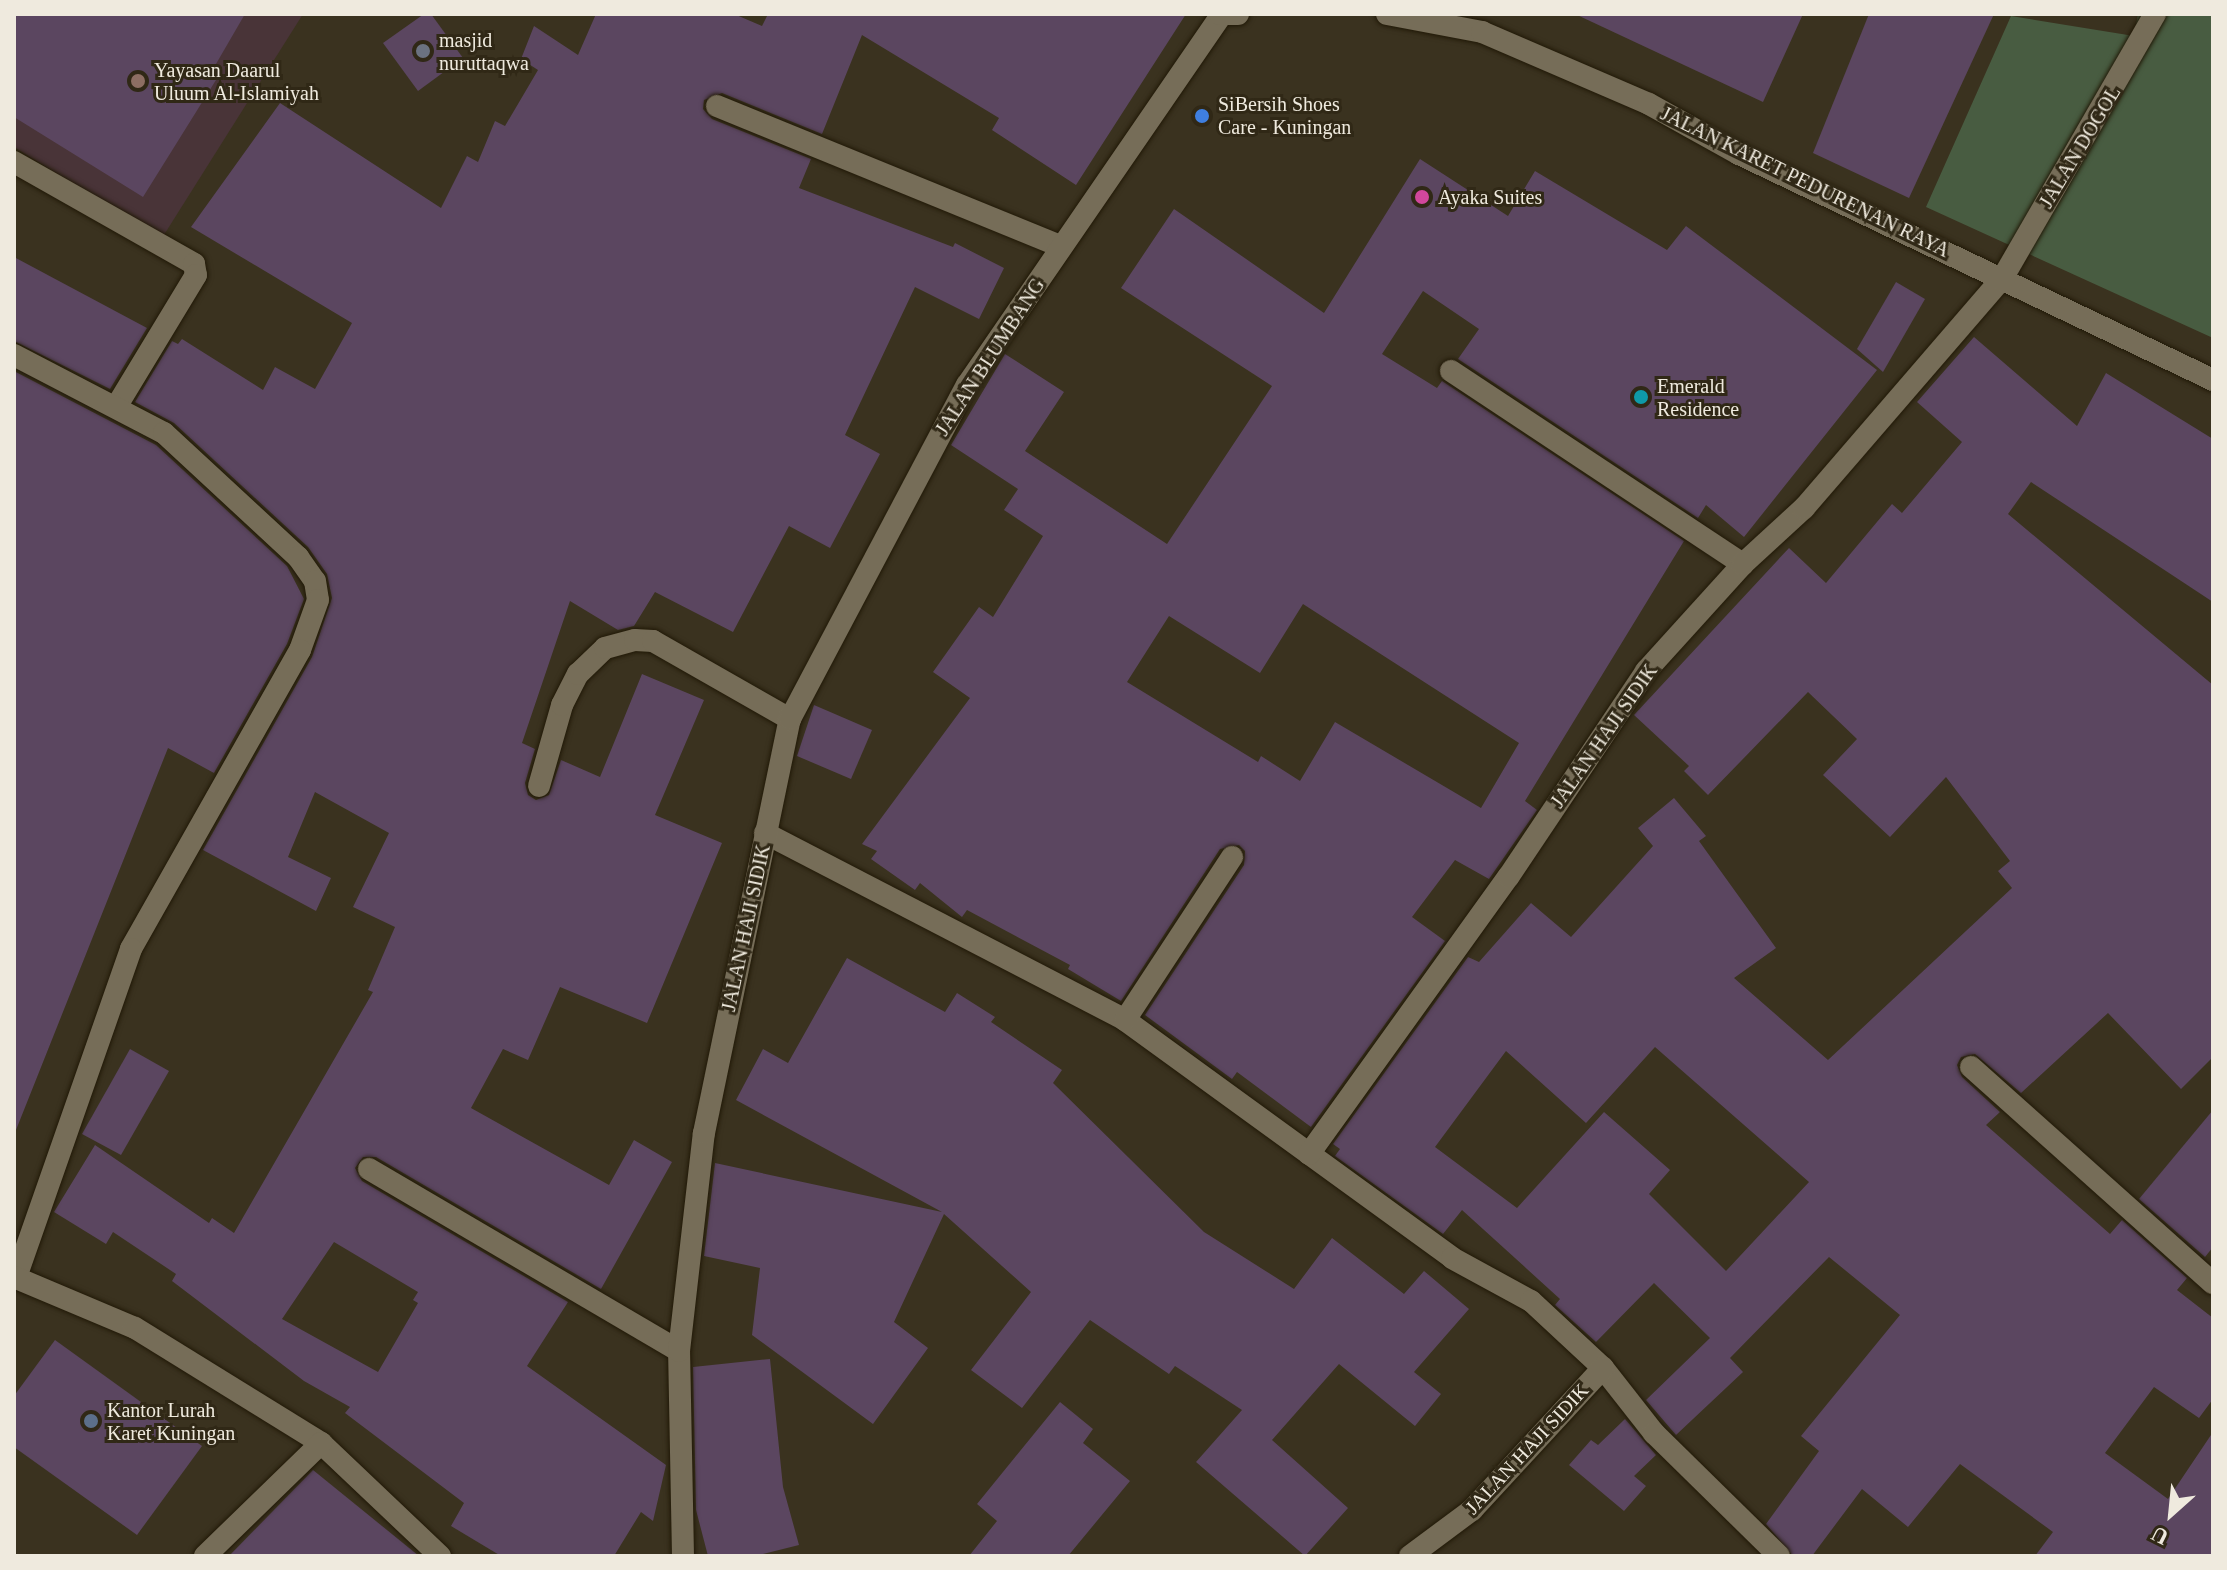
<!DOCTYPE html>
<style>
body{margin:0}
#map{position:relative;width:2227px;height:1570px;overflow:hidden;background:#3a321f;font-family:Georgia,serif}
div>[style]{position:absolute}
.education>*{inset:0;background:#493438}
.green>*{inset:0;background:#485c41}
.building>*{inset:0;background:#5b4660}
.roads{filter:drop-shadow(0 0 2px #211907) drop-shadow(0 0 2px #211907)}
.minor>*{height:22px;margin:-11px;padding:0 11px;transform-origin:11px;border-radius:11px;background:#766d58}
.tertiary>*{height:22px;margin:-11px;padding:0 11px;transform-origin:11px;border-radius:11px;background:#766d58}
.dots>*{width:22px;height:22px;translate:-50% -50%;box-sizing:border-box;border:4px solid #302816;border-radius:50%}
span{translate:-50% -50%;white-space:nowrap;text-align:center;line-height:1.15;-webkit-text-stroke:6px #302816;paint-order:stroke}
.poi-label{font-size:20px;color:#efeade}
.left{translate:0 -50%;text-align:left}
.street-label{font-size:20px;color:#efeade}
.frame{position:absolute;inset:0;border:16px solid #efeade;pointer-events:none}
.north{position:absolute;left:2131px;top:1474px;width:80px;height:80px;-webkit-text-stroke:6px #302816;paint-order:stroke;rotate:207deg;font-size:22px;font-weight:700;line-height:32px;text-align:center;color:#efeade}
.north::after{content:'';display:block;margin:auto;width:28px;height:36px;background:#efeade;clip-path:polygon(50% 0,100% 100%,50% 72%,0 100%)}
</style>
<div id="map">
<div class="education">
<i style="clip-path:polygon(14px 14px,303px 14px,162px 238px,14px 147px)"></i>
</div>
<div class="green">
<i style="clip-path:polygon(2138px 14px,2213px 14px,2213px 338px,1926px 207px,2011px 16px,2134px 36px)"></i>
</div>
<div class="building">
<i style="clip-path:polygon(14px 14px,245px 14px,209px 76px,216px 80px,143px 197px,14px 117px)"></i>
<i style="clip-path:polygon(424px 14px,431px 14px,463px 58px,418px 91px,383px 43px)"></i>
<i style="clip-path:polygon(evenodd,596px 14px,734px 14px,762px 26px,768px 14px,1186px 14px,1076px 185px,992px 130px,999px 118px,862px 35px,822px 134px,722px 93px,704px 100px,703px 109px,712px 119px,811px 159px,799px 188px,953px 247px,955px 243px,1004px 268px,979px 319px,915px 287px,845px 435px,880px 454px,830px 548px,789px 526px,733px 632px,655px 592px,634px 626px,618px 630px,570px 601px,522px 743px,535px 749px,525px 783px,528px 795px,536px 800px,549px 795px,561px 760px,600px 777px,642px 674px,704px 700px,655px 815px,722px 843px,647px 1023px,560px 987px,528px 1060px,503px 1049px,471px 1108px,609px 1185px,634px 1140px,672px 1162px,601px 1289px,376px 1157px,363px 1157px,355px 1168px,362px 1181px,568px 1302px,527px 1366px,666px 1465px,653px 1521px,641px 1512px,614px 1556px,501px 1556px,451px 1526px,464px 1503px,345px 1413px,350px 1407px,304px 1381px,172px 1281px,176px 1274px,113px 1232px,106px 1244px,54px 1212px,95px 1145px,209px 1223px,212px 1218px,234px 1233px,373px 992px,368px 990px,395px 927px,353px 907px,389px 833px,315px 792px,288px 857px,331px 878px,316px 911px,203px 850px,312px 657px,332px 598px,327px 574px,308px 547px,174px 423px,135px 402px,172px 341px,178px 344px,182px 339px,263px 390px,275px 367px,315px 389px,352px 323px,191px 227px,280px 103px,441px 208px,467px 156px,478px 162px,495px 121px,505px 126px,538px 70px,521px 59px,534px 26px,578px 55px,596px 14px,334px 1242px,418px 1292px,413px 1300px,418px 1303px,378px 1372px,282px 1319px,334px 1242px)"></i>
<i style="clip-path:polygon(1575px 14px,1803px 14px,1763px 102px)"></i>
<i style="clip-path:polygon(1869px 14px,1994px 14px,1909px 198px,1813px 153px)"></i>
<i style="clip-path:polygon(evenodd,1420px 159px,1508px 216px,1535px 171px,1667px 250px,1686px 226px,1877px 370px,1744px 537px,1706px 505px,1698px 518px,1458px 359px,1479px 329px,1423px 291px,1382px 354px,1437px 388px,1442px 381px,1684px 541px,1525px 801px,1537px 810px,1489px 879px,1455px 860px,1412px 917px,1445px 941px,1311px 1127px,1237px 1072px,1232px 1079px,1145px 1015px,1244px 865px,1245px 851px,1239px 845px,1220px 849px,1121px 1001px,1068px 969px,1070px 965px,967px 910px,962px 917px,920px 883px,915px 890px,871px 859px,877px 851px,862px 844px,970px 698px,933px 672px,979px 607px,993px 617px,1043px 536px,1004px 510px,1018px 489px,951px 445px,1005px 354px,1064px 392px,1025px 451px,1167px 544px,1272px 386px,1121px 288px,1174px 209px,1324px 313px,1420px 159px,1303px 604px,1519px 743px,1481px 808px,1335px 722px,1300px 781px,1261px 756px,1258px 762px,1127px 682px,1169px 616px,1260px 673px,1303px 604px)"></i>
<i style="clip-path:polygon(14px 257px,147px 328px,110px 389px,14px 341px)"></i>
<i style="clip-path:polygon(1896px 282px,1925px 299px,1883px 372px,1857px 349px)"></i>
<i style="clip-path:polygon(evenodd,1974px 337px,2077px 426px,2106px 373px,2213px 439px,2213px 602px,2031px 482px,2008px 514px,2213px 685px,2213px 1057px,2181px 1089px,2108px 1013px,2021px 1093px,1975px 1054px,1961px 1057px,1957px 1065px,1962px 1077px,2000px 1112px,1986px 1125px,2110px 1234px,2122px 1220px,2187px 1278px,2177px 1290px,2213px 1318px,2213px 1399px,2199px 1418px,2154px 1387px,2105px 1453px,2168px 1499px,2213px 1432px,2213px 1556px,2035px 1556px,2053px 1532px,1960px 1464px,1908px 1527px,1862px 1489px,1812px 1556px,1793px 1556px,1766px 1524px,1819px 1451px,1801px 1436px,1900px 1315px,1829px 1257px,1730px 1358px,1743px 1372px,1676px 1435px,1646px 1400px,1710px 1338px,1654px 1283px,1596px 1342px,1555px 1305px,1560px 1299px,1462px 1210px,1443px 1234px,1335px 1156px,1340px 1149px,1333px 1144px,1468px 957px,1479px 962px,1531px 903px,1571px 937px,1653px 846px,1638px 828px,1674px 798px,1706px 836px,1699px 841px,1776px 948px,1734px 978px,1828px 1060px,2012px 888px,1998px 871px,2010px 861px,1946px 777px,1890px 837px,1823px 775px,1857px 739px,1808px 692px,1708px 795px,1684px 771px,1689px 766px,1634px 715px,1789px 548px,1826px 583px,1892px 504px,1902px 513px,1962px 442px,1917px 402px,1974px 337px,1655px 1047px,1809px 1182px,1726px 1271px,1649px 1194px,1670px 1170px,1604px 1112px,1517px 1208px,1435px 1147px,1506px 1051px,1586px 1123px,1655px 1047px)"></i>
<i style="clip-path:polygon(14px 371px,156px 445px,287px 566px,304px 599px,287px 644px,214px 773px,168px 748px,16px 1130px)"></i>
<i style="clip-path:polygon(814px 705px,872px 730px,851px 779px,797px 756px)"></i>
<i style="clip-path:polygon(847px 958px,945px 1012px,957px 993px,995px 1017px,991px 1022px,1062px 1070px,1053px 1083px,1204px 1232px,1294px 1289px,1332px 1238px,1404px 1294px,1424px 1271px,1469px 1309px,1414px 1372px,1441px 1394px,1415px 1426px,1339px 1364px,1272px 1440px,1348px 1508px,1305px 1556px,1196px 1462px,1242px 1410px,1175px 1366px,1169px 1374px,1090px 1320px,1022px 1408px,971px 1370px,1031px 1292px,944px 1214px,894px 1322px,928px 1348px,873px 1424px,752px 1335px,760px 1268px,704px 1256px,715px 1163px,942px 1212px,736px 1100px,763px 1049px,788px 1063px)"></i>
<i style="clip-path:polygon(130px 1049px,169px 1071px,121px 1155px,82px 1134px)"></i>
<i style="clip-path:polygon(2213px 1110px,2213px 1247px,2205px 1257px,2139px 1199px)"></i>
<i style="clip-path:polygon(55px 1340px,202px 1446px,137px 1535px,14px 1447px,14px 1396px)"></i>
<i style="clip-path:polygon(770px 1359px,783px 1487px,799px 1545px,755px 1556px,708px 1556px,696px 1510px,693px 1367px)"></i>
<i style="clip-path:polygon(1060px 1402px,1093px 1429px,1083px 1443px,1130px 1481px,1068px 1556px,969px 1556px,997px 1521px,977px 1504px)"></i>
<i style="clip-path:polygon(1625px 1419px,1656px 1455px,1634px 1476px,1646px 1486px,1624px 1511px,1569px 1465px,1591px 1440px,1598px 1445px)"></i>
<i style="clip-path:polygon(313px 1470px,419px 1556px,229px 1556px)"></i>
</div>
<div class="roads">
<div class="minor">
<i style="left:717px;top:106px;width:370px;rotate:22.2deg"></i>
<i style="left:14px;top:162px;width:207px;rotate:29.5deg"></i>
<i style="left:194px;top:264px;width:11px;rotate:80deg"></i>
<i style="left:196px;top:275px;width:154px;rotate:121.2deg"></i>
<i style="left:14px;top:355px;width:169px;rotate:27.5deg"></i>
<i style="left:164px;top:433px;width:183px;rotate:42.8deg"></i>
<i style="left:298px;top:557px;width:29px;rotate:55deg"></i>
<i style="left:315px;top:581px;width:19px;rotate:81deg"></i>
<i style="left:318px;top:600px;width:53px;rotate:109.8deg"></i>
<i style="left:300px;top:650px;width:343px;rotate:119.5deg"></i>
<i style="left:131px;top:949px;width:348px;rotate:109.3deg"></i>
<i style="left:1451px;top:371px;width:350px;rotate:33.5deg"></i>
<i style="left:539px;top:786px;width:84px;rotate:-74.1deg"></i>
<i style="left:562px;top:705px;width:35px;rotate:-63deg"></i>
<i style="left:578px;top:674px;width:37px;rotate:-44deg"></i>
<i style="left:605px;top:648px;width:31px;rotate:-15deg"></i>
<i style="left:635px;top:640px;width:18px;rotate:3deg"></i>
<i style="left:653px;top:641px;width:158px;rotate:29.7deg"></i>
<i style="left:765px;top:833px;width:406px;rotate:27.4deg"></i>
<i style="left:1125px;top:1020px;width:404px;rotate:36deg"></i>
<i style="left:1452px;top:1258px;width:90px;rotate:28.6deg"></i>
<i style="left:1531px;top:1301px;width:98px;rotate:42.9deg"></i>
<i style="left:1603px;top:1368px;width:83px;rotate:51.9deg"></i>
<i style="left:1654px;top:1433px;width:175px;rotate:44.5deg"></i>
<i style="left:1125px;top:1020px;width:195px;rotate:-56.7deg"></i>
<i style="left:1971px;top:1067px;width:324px;rotate:41.8deg"></i>
<i style="left:1309px;top:1154px;width:342px;rotate:-54.3deg"></i>
<i style="left:1509px;top:876px;width:247px;rotate:-56.2deg"></i>
<i style="left:1646px;top:671px;width:144px;rotate:-47.8deg"></i>
<i style="left:1743px;top:564px;width:83px;rotate:-42.6deg"></i>
<i style="left:1804px;top:508px;width:303px;rotate:-49.2deg"></i>
<i style="left:2002px;top:279px;width:306px;rotate:-60deg"></i>
<i style="left:369px;top:1169px;width:359px;rotate:30.4deg"></i>
<i style="left:14px;top:1277px;width:131px;rotate:22.9deg"></i>
<i style="left:135px;top:1328px;width:219px;rotate:31.7deg"></i>
<i style="left:321px;top:1443px;width:164px;rotate:43.5deg"></i>
<i style="left:205px;top:1556px;width:162px;rotate:-44.2deg"></i>
<i style="left:683px;top:1556px;width:205px;rotate:-91.1deg"></i>
<i style="left:679px;top:1351px;width:219px;rotate:-83.5deg"></i>
<i style="left:704px;top:1133px;width:423px;rotate:-78.3deg"></i>
<i style="left:790px;top:719px;width:378px;rotate:-62.1deg"></i>
<i style="left:967px;top:385px;width:449px;rotate:-55.5deg"></i>
<i style="left:1410px;top:1556px;width:77px;rotate:-36.6deg"></i>
<i style="left:1472px;top:1510px;width:193px;rotate:-47.3deg"></i>
</div>
<div class="tertiary">
<i style="left:1220px;top:14px;width:18px"></i>
<i style="left:1387px;top:14px;width:97px;rotate:10.7deg"></i>
<i style="left:1482px;top:32px;width:182px;rotate:23.3deg"></i>
<i style="left:1649px;top:104px;width:103px;rotate:29.1deg"></i>
<i style="left:1739px;top:154px;width:525px;rotate:25.49deg"></i>
</div>
</div>
<div class="dots">
<i style="left:423px;top:51px;background:#6b7280"></i>
<i style="left:138px;top:81px;background:#8d6e63"></i>
<i style="left:1202px;top:116px;background:#3f7fe0"></i>
<i style="left:1422px;top:197px;background:#d1479c"></i>
<i style="left:1641px;top:397px;background:#0f9aa8"></i>
<i style="left:91px;top:1421px;background:#5c6f8a"></i>
</div>
<div class="poi-label">
<span class="left" style="left:439px;top:52px">masjid<br>nuruttaqwa</span>
<span class="left" style="left:154px;top:82px">Yayasan Daarul<br>Uluum Al-Islamiyah</span>
<span class="left" style="left:1218px;top:116px">SiBersih Shoes<br>Care - Kuningan</span>
<span class="left" style="left:1438px;top:197px">Ayaka Suites</span>
<span class="left" style="left:1657px;top:398px">Emerald<br>Residence</span>
<span class="left" style="left:107px;top:1422px">Kantor Lurah<br>Karet Kuningan</span>
</div>
<div class="street-label">
<span style="left:2080px;top:147px;rotate:-59deg">JALAN DOGOL</span>
<span style="left:1805px;top:182px;rotate:26deg">JALAN KARET PEDURENAN RAYA</span>
<span style="left:990px;top:357px;rotate:-57deg">JALAN BLUMBANG</span>
<span style="left:1604px;top:736px;rotate:-55deg">JALAN HAJI SIDIK</span>
<span style="left:746px;top:928px;rotate:-78deg">JALAN HAJI SIDIK</span>
<span style="left:1527px;top:1449px;rotate:-47deg">JALAN HAJI SIDIK</span>
</div>
<div class="frame"></div>
<div class="north">U</div>
</div>
